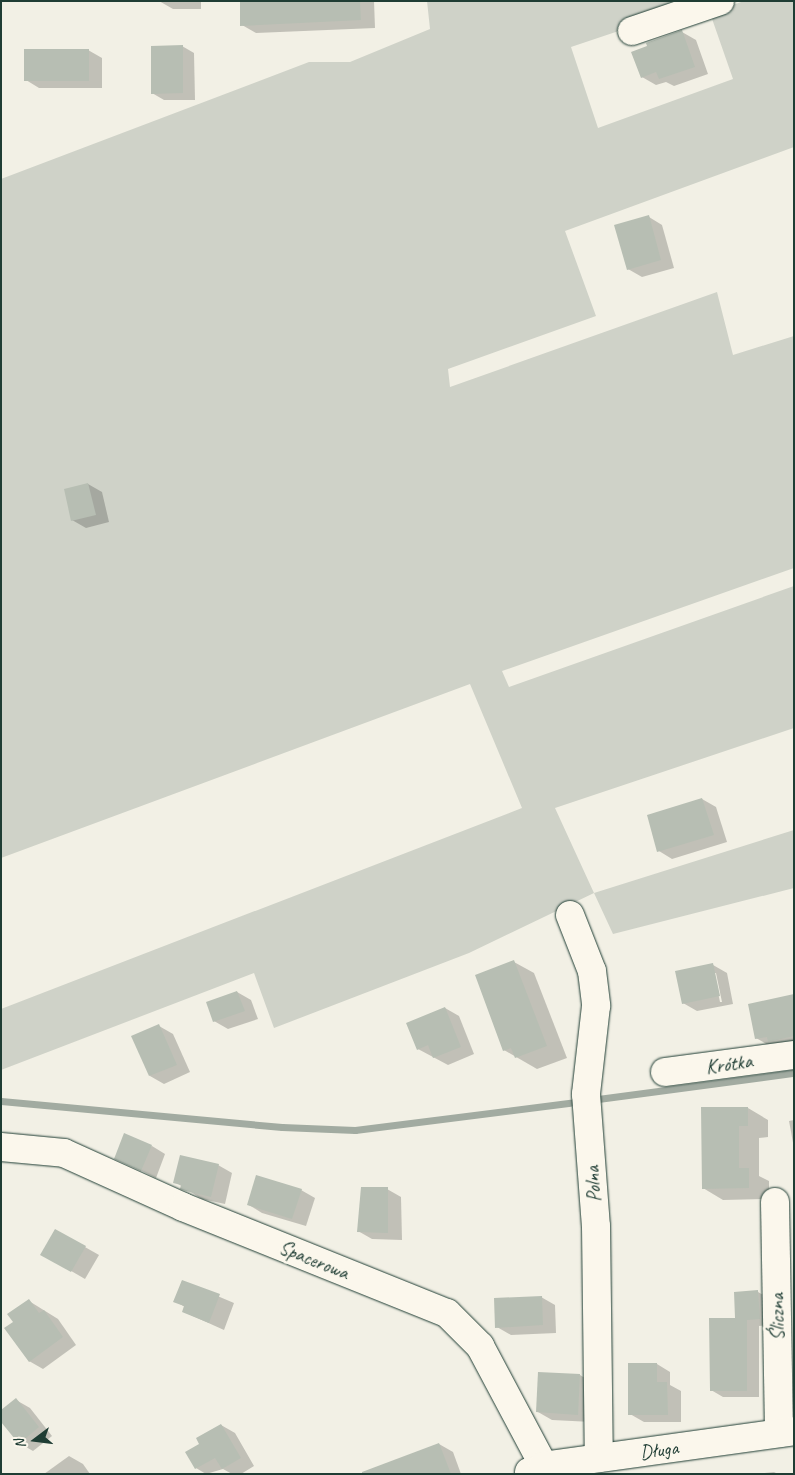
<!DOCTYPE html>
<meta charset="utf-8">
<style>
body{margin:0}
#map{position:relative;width:795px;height:1475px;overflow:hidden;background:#f2f0e5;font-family:Caveat,sans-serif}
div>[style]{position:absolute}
.green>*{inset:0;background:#cfd2c8}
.shadow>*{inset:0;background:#0003}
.stream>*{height:7px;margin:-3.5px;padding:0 3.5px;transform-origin:3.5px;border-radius:3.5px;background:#a2aba1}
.building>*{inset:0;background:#b7beb3}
.roads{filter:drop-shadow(0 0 1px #1f3d34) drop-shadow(0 0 1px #1f3d34)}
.minor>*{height:28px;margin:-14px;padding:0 14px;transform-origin:14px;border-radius:14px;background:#fbf7ec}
span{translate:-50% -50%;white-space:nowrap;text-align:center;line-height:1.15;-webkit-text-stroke:5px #fbf7ec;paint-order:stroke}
.street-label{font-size:20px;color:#1f3d34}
.frame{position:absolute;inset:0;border:2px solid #1f3d34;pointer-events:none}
.north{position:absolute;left:10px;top:1415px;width:50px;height:50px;-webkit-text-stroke:4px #fbf7ec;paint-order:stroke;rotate:255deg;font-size:14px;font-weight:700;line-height:20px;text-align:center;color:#1f3d34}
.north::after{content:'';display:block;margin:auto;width:18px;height:22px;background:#1f3d34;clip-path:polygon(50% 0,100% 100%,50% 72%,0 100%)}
</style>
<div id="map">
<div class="green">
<i style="clip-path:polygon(427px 1px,708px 1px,571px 47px,598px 128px,733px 79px,710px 13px,744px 1px,794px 1px,794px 147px,565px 231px,596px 316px,448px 369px,450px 387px,717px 292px,733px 355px,794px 336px,794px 568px,502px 671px,509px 687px,794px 586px,794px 728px,555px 808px,594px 893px,794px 830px,794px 888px,613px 934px,594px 893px,469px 953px,274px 1028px,254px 973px,1px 1070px,1px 1009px,522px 808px,470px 684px,1px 858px,1px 179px,309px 62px,350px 62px,430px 29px)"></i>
</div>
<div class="shadow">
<i style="clip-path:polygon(159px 1px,201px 1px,201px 9px,173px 9px)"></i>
<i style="clip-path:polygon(241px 1px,374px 1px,375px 28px,256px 33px,242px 25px)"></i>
<i style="clip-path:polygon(682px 32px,696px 40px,708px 74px,674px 86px,666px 82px,656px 85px,642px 77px)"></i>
<i style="clip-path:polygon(182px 46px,194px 53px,195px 100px,164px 100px,152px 93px)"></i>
<i style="clip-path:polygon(88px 50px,102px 58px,102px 88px,39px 88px,26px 80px)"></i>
<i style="clip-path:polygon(649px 217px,662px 225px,674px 268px,642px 277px,628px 269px)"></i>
<i style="clip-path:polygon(88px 484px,102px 492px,109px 522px,86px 528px,72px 520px)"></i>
<i style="clip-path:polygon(702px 799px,716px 807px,727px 842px,672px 859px,659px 851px)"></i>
<i style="clip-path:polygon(514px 962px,534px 973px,567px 1058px,537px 1069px,504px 1050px)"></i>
<i style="clip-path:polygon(evenodd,713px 965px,727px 973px,733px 1004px,697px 1011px,683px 1003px,713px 965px,714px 973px,716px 973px,722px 1002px,720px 1002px,714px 973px)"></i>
<i style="clip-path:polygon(237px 992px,251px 1000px,258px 1019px,228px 1029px,214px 1021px)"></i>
<i style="clip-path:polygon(794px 996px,794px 1047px,770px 1046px,756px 1038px)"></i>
<i style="clip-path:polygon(445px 1008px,459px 1016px,474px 1054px,448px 1065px,418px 1049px)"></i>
<i style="clip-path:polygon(159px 1026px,173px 1034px,190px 1072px,164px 1084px,150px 1076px)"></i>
<i style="clip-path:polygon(748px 1108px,768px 1120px,768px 1137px,759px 1138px,759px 1176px,769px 1181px,769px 1199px,723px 1200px,703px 1188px)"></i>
<i style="clip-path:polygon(794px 1120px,794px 1148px,789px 1121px)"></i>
<i style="clip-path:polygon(152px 1146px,165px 1154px,156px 1178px,116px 1158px)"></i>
<i style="clip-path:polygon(218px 1165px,232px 1173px,225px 1204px,202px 1199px,175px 1182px)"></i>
<i style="clip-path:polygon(387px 1189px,401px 1197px,402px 1240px,372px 1239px,358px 1231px)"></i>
<i style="clip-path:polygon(301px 1190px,315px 1198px,306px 1226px,262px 1213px,249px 1205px)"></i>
<i style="clip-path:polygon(55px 1230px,99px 1255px,85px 1279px,42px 1254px)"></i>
<i style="clip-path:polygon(182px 1281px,234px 1303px,224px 1330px,184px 1312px,185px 1307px,175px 1301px)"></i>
<i style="clip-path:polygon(758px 1292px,770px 1299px,772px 1325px,759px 1326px,759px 1397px,723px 1397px,711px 1390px,736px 1319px)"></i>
<i style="clip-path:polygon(541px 1297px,555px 1305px,556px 1333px,511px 1335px,497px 1327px)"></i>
<i style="clip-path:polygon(29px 1301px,58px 1319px,76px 1345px,43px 1369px,29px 1361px,14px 1322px)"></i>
<i style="clip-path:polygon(657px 1364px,670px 1372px,670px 1385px,681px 1391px,681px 1422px,644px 1422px,630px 1414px)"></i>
<i style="clip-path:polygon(580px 1375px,593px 1383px,592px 1422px,552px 1420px,538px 1412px)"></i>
<i style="clip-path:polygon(16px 1400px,30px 1408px,52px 1436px,33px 1451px,19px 1443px)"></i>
<i style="clip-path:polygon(221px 1425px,235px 1433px,254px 1466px,241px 1474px,232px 1474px,223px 1469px,206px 1474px,196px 1468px,201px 1444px)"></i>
<i style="clip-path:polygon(439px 1444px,453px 1452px,461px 1474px,403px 1474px)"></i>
<i style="clip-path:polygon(69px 1456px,83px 1464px,90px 1474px,44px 1474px)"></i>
<i style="clip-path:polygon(774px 1472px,778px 1474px,754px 1474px)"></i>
</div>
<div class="stream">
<i style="left:598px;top:1099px;width:198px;rotate:-7.6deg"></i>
<i style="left:1px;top:1101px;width:282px;rotate:5.3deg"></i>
<i style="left:282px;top:1127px;width:73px;rotate:2.4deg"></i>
<i style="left:355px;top:1130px;width:217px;rotate:-7.2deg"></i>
</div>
<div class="building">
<i style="clip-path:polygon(240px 1px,360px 1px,361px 20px,240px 26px)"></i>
<i style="clip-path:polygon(682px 30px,695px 67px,659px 79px,656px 72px,641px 78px,631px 52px,647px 46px,646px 43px)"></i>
<i style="clip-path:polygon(183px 45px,183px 93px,151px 94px,151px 46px)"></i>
<i style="clip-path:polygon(24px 49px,89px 49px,89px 81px,24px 81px)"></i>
<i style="clip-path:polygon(649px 215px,661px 260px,627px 270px,614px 225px)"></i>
<i style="clip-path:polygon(88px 483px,96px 515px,71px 521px,64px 489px)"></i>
<i style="clip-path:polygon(702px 798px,714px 835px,657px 852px,647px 815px)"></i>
<i style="clip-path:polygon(514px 960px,547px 1046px,515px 1058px,511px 1048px,503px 1051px,475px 975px)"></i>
<i style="clip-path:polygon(713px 963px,720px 996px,682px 1004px,675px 971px)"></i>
<i style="clip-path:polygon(237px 991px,245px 1011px,213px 1022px,206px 1002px)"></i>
<i style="clip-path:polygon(794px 994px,794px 1036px,768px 1042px,767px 1037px,755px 1039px,748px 1004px)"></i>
<i style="clip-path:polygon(445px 1007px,461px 1047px,433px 1058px,428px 1045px,417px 1050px,406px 1023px)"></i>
<i style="clip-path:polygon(159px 1024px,177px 1065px,149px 1076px,131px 1036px)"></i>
<i style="clip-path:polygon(701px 1107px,748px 1107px,748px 1126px,739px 1126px,739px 1168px,749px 1168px,749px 1188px,702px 1189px)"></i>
<i style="clip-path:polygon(124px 1133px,152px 1145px,141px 1171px,114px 1159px)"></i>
<i style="clip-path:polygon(180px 1155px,219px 1164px,211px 1197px,186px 1191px,180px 1189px,181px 1185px,173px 1183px)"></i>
<i style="clip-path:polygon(256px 1175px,302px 1189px,292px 1219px,247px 1205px)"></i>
<i style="clip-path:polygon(361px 1187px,388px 1187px,388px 1233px,357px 1232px)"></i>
<i style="clip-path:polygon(55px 1229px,86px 1246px,71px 1272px,40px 1255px)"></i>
<i style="clip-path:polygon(182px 1280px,220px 1294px,209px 1323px,182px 1312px,184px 1306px,173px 1302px)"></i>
<i style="clip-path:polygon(758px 1290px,760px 1319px,747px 1320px,747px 1391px,710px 1391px,709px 1318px,735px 1318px,734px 1292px)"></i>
<i style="clip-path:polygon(542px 1296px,543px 1325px,495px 1328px,494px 1298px)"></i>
<i style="clip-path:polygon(29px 1299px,39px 1313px,44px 1310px,63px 1337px,29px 1362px,4px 1328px,13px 1322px,7px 1314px)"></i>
<i style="clip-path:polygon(628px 1363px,657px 1363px,657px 1382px,667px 1382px,668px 1415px,628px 1415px)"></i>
<i style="clip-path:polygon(538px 1372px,580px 1374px,578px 1415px,536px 1412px)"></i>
<i style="clip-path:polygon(16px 1398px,39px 1427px,19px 1444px,1px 1422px,1px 1410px)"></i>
<i style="clip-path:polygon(221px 1424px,241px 1458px,222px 1469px,215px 1458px,195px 1469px,185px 1452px,199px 1444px,196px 1438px)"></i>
<i style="clip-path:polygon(439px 1443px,451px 1474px,362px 1474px,362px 1472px)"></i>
</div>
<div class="roads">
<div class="minor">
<i style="left:632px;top:31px;width:93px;rotate:-18.8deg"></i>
<i style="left:570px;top:915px;width:60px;rotate:68.6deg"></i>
<i style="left:592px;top:971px;width:35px;rotate:83deg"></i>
<i style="left:596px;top:1006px;width:89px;rotate:96.5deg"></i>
<i style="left:586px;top:1094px;width:132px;rotate:85.7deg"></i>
<i style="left:596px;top:1226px;width:232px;rotate:89.3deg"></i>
<i style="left:665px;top:1072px;width:130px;rotate:-7.5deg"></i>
<i style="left:1px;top:1147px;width:63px;rotate:5.4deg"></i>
<i style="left:64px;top:1153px;width:131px;rotate:24.4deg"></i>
<i style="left:183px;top:1207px;width:284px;rotate:21.9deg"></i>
<i style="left:447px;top:1313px;width:47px;rotate:45deg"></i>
<i style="left:480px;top:1346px;width:145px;rotate:62deg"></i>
<i style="left:775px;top:1202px;width:231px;rotate:89deg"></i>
<i style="left:529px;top:1472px;width:15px;rotate:-23deg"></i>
<i style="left:543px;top:1466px;width:253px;rotate:-7.9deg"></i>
</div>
</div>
<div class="street-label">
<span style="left:729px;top:1064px;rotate:-8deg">Krótka</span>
<span style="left:593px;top:1184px;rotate:-94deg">Polna</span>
<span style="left:314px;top:1260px;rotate:22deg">Spacerowa</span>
<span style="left:777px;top:1317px;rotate:-91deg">Śliczna</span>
<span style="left:659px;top:1450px;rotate:-8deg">Długa</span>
</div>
<div class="frame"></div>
<div class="north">N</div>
</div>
